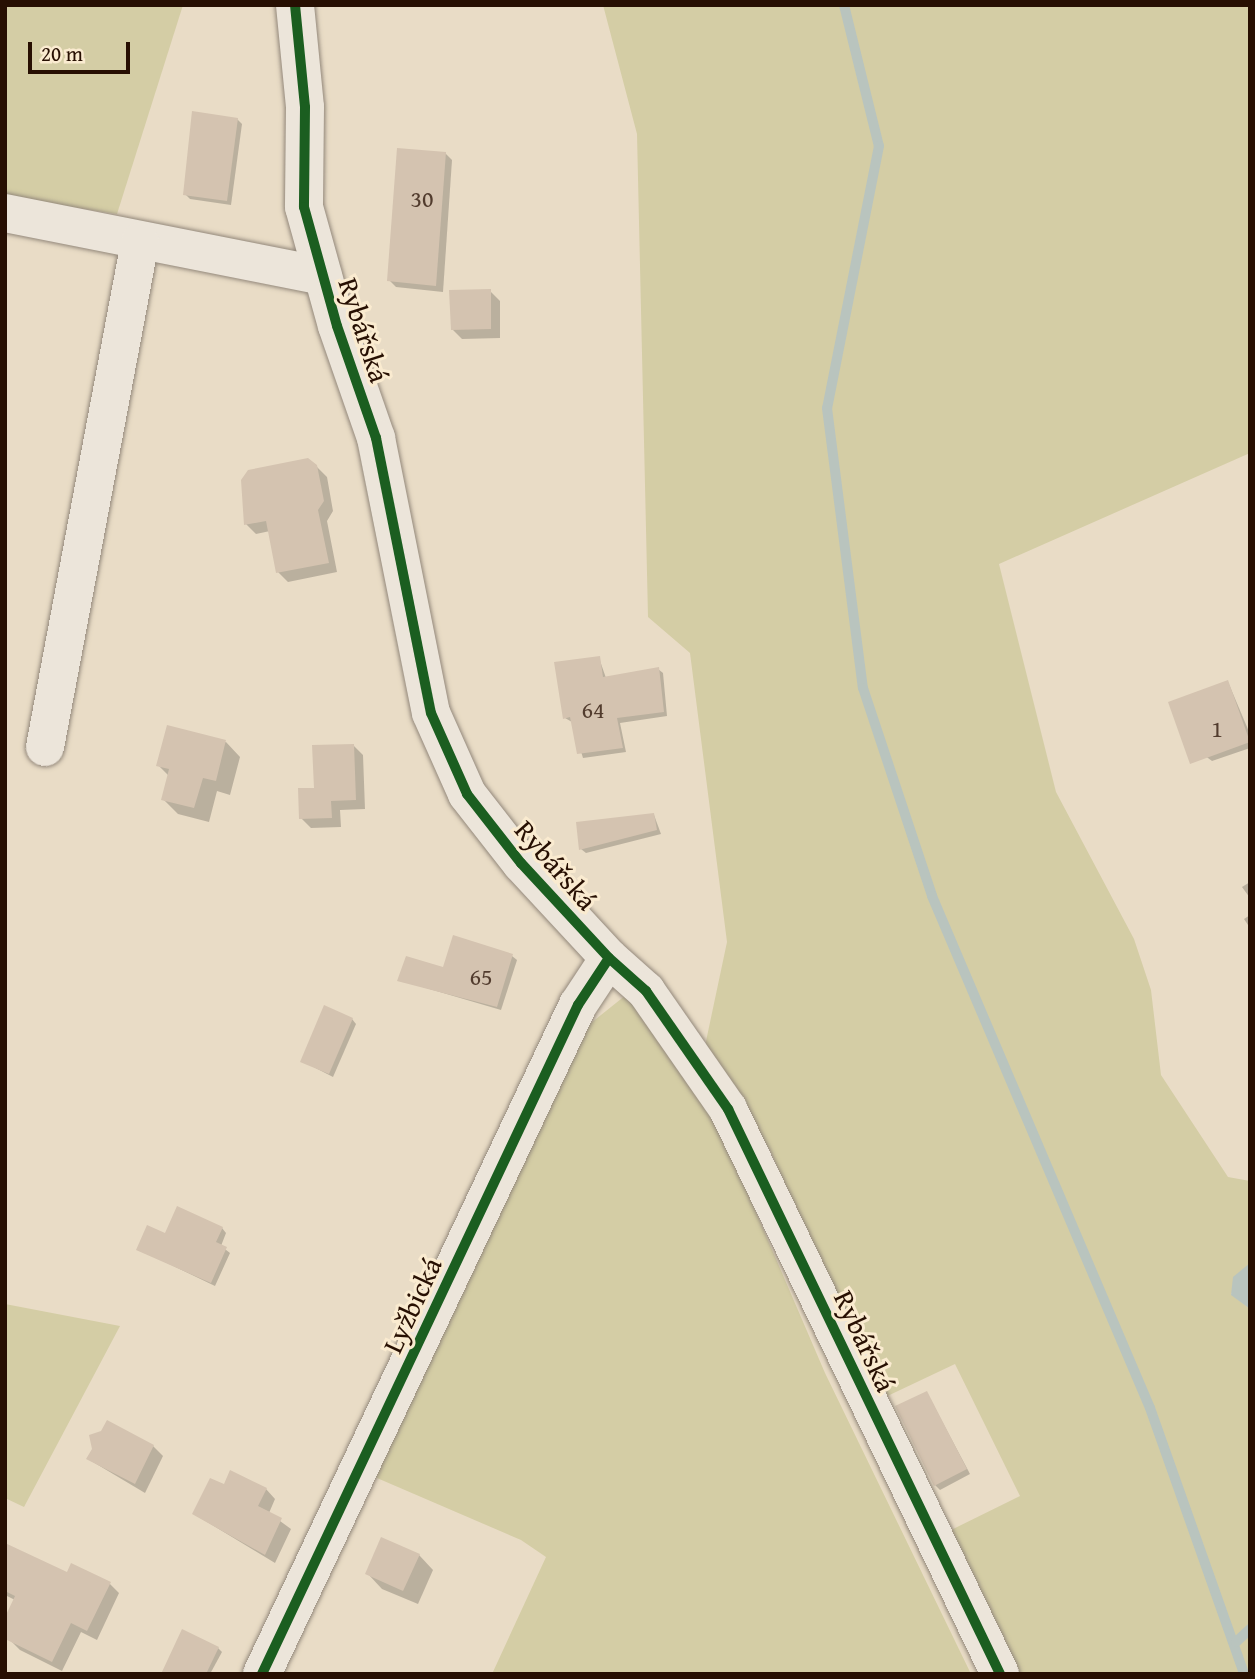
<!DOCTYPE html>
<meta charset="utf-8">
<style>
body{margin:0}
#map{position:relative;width:1255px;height:1679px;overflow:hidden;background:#e9dcc6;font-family:"Gentium Book Plus",serif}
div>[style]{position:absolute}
.green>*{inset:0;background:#d4cda5}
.water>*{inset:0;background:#b9c4be}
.shadow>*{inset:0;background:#0003}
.stream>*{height:10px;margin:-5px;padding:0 5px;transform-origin:5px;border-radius:5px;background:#b9c4be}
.building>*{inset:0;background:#d4c3b0}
.roads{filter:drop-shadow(0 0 2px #93887b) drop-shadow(0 0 2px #93887b)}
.minor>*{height:38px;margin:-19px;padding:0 19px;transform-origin:19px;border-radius:19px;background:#ece5da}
.cycleway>*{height:10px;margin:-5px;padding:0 5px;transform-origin:5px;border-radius:5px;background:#1b5e20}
span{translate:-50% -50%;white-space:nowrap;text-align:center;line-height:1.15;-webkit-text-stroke:6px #faebd0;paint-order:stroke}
.number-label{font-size:24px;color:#523c2e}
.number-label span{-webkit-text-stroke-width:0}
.street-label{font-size:28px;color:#270f02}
.frame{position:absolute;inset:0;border:7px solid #270f02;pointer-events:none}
.scale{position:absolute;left:28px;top:42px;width:102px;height:32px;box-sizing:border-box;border:4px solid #270f02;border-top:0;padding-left:9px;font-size:21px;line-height:24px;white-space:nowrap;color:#270f02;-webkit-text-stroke:5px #faebd0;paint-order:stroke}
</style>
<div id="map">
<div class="green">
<i style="clip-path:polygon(5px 5px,183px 5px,117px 214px,5px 197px)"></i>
<i style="clip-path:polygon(603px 5px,1250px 5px,1250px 453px,999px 564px,1056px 792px,1134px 939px,1151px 990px,1161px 1075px,1228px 1177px,1250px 1181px,1250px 1263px,1231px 1294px,1250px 1309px,1250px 1674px,1017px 1674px,945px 1533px,1020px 1496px,955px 1364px,879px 1400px,771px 1152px,705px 1046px,727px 942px,690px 653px,648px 617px,637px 134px)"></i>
<i style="clip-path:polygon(626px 995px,715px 1117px,825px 1373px,971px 1674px,492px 1674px,546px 1557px,521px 1540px,370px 1475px,581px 1031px)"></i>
<i style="clip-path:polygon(5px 1304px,120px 1326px,24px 1507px,5px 1498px)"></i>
</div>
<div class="water">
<i style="clip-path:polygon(1250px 1263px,1250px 1309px,1231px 1295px,1233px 1277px)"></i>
</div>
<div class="shadow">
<i style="clip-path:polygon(237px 119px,242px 124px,231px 205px,190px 199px,185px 194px)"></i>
<i style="clip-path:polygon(445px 153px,452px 160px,443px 292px,396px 287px,389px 280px)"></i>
<i style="clip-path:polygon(490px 291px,500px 301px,500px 338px,462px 339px,452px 329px)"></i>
<i style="clip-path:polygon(316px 466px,327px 477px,333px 511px,327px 521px,337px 572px,288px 582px,278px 572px,270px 531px,256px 534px,246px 524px)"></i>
<i style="clip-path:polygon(599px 658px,606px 678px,658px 669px,663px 673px,667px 716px,620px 723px,626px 752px,583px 758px,572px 722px,565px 718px)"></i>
<i style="clip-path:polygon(1228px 682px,1250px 734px,1250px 748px,1212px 761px,1188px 743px)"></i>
<i style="clip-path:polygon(226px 742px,240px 757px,230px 795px,217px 791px,209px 822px,178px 814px,163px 799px,169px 776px,158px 765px)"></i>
<i style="clip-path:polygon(353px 745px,363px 755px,365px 809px,340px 810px,341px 827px,311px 828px,301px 818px)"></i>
<i style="clip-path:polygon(654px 815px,661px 834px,586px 853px,581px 849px)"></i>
<i style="clip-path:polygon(1250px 882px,1250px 898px,1242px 887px)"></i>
<i style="clip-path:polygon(1250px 915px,1250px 928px,1244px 919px)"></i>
<i style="clip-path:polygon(512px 956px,517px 960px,501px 1010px,399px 980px)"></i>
<i style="clip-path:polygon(352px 1019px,356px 1024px,333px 1077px,302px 1061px)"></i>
<i style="clip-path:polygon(222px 1228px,226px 1233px,221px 1246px,230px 1253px,215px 1286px,138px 1249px,166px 1235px)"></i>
<i style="clip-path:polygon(927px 1393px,970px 1474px,940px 1490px,935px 1485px)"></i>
<i style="clip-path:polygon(153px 1446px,163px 1456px,145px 1493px,88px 1459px)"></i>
<i style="clip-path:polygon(266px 1489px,275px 1499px,269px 1513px,291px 1529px,275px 1563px,194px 1514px)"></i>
<i style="clip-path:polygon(419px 1555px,433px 1570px,418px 1604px,382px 1589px,368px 1574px)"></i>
<i style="clip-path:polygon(5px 1562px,109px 1583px,119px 1593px,97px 1640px,81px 1632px,62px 1671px,20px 1650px,10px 1640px,15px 1600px,5px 1595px)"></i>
<i style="clip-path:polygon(218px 1648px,222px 1652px,210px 1674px,163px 1674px)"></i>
</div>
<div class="stream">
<i style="left:844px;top:5px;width:145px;rotate:76.1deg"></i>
<i style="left:879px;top:146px;width:267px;rotate:101.2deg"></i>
<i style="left:827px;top:408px;width:282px;rotate:82.7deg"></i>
<i style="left:863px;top:688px;width:219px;rotate:71.6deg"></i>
<i style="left:932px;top:896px;width:556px;rotate:66.94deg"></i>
<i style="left:1150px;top:1408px;width:282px;rotate:70.5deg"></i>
<i style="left:1236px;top:1642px;width:19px;rotate:-43deg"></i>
</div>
<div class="building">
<i style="clip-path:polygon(192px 111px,238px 118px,227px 201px,183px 195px)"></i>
<i style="clip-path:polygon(397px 148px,446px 152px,436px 286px,387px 281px)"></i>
<i style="clip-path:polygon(491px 289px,491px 329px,451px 330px,449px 290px)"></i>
<i style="clip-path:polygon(308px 458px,317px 465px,324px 501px,318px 510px,329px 563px,276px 573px,266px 521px,244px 525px,241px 480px,248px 470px)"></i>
<i style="clip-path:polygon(600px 656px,603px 677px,659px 667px,664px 712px,617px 718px,623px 748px,577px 754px,570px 717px,563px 719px,554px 662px)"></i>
<i style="clip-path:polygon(1228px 680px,1250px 742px,1190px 764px,1168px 702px)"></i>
<i style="clip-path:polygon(167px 725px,226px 740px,216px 781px,203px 778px,194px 808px,161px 800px,169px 769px,156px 766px)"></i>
<i style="clip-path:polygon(354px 744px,356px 800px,331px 801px,332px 818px,299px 819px,298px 788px,314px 788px,312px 745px)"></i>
<i style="clip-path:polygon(654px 813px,657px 830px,579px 850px,576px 822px)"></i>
<i style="clip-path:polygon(453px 935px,513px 954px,497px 1007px,397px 981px,406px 956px,443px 967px)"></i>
<i style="clip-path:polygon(324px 1005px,353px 1018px,329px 1074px,300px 1062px)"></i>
<i style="clip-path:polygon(177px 1206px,223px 1227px,216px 1242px,227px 1247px,211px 1283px,136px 1250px,147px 1225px,165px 1233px)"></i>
<i style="clip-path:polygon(927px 1391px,967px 1469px,934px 1486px,895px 1406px)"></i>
<i style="clip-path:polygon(107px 1420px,154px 1445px,135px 1484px,86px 1459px,92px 1449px,89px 1435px,101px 1431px)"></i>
<i style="clip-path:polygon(230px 1470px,267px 1488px,258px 1506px,282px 1518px,265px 1555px,192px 1514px,210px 1478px,224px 1484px)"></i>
<i style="clip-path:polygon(381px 1537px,420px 1554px,403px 1591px,365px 1574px)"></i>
<i style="clip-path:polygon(5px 1543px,67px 1572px,71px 1563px,111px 1582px,87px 1631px,71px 1623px,52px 1662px,5px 1639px,5px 1617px,15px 1596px,5px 1591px)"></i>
<i style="clip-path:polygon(182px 1629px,219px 1647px,206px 1674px,161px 1674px)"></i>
</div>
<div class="roads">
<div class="minor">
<i style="left:295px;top:5px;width:102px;rotate:84.4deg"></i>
<i style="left:305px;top:107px;width:100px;rotate:90.6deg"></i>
<i style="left:304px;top:207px;width:123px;rotate:74.5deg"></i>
<i style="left:337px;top:326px;width:119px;rotate:70.8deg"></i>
<i style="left:376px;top:438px;width:280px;rotate:78.7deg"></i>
<i style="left:431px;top:713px;width:89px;rotate:66deg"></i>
<i style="left:467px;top:794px;width:88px;rotate:52deg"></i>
<i style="left:521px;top:863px;width:129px;rotate:47.2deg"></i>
<i style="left:609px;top:958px;width:50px;rotate:41.7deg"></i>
<i style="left:646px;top:991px;width:144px;rotate:55.2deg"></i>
<i style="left:728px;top:1109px;width:627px;rotate:64.29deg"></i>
<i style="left:5px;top:213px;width:324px;rotate:11.2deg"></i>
<i style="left:45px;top:747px;width:514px;rotate:-79.35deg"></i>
<i style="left:262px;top:1674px;width:740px;rotate:-64.72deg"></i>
<i style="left:578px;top:1005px;width:56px;rotate:-56.6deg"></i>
</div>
</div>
<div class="cycleway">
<i style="left:295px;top:5px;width:102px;rotate:84.4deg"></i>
<i style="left:305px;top:107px;width:100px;rotate:90.6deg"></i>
<i style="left:304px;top:207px;width:123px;rotate:74.5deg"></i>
<i style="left:337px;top:326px;width:119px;rotate:70.8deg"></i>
<i style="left:376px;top:438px;width:280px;rotate:78.7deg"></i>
<i style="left:431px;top:713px;width:89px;rotate:66deg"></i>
<i style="left:467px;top:794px;width:88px;rotate:52deg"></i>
<i style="left:521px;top:863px;width:129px;rotate:47.2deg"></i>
<i style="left:609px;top:958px;width:50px;rotate:41.7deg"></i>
<i style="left:646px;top:991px;width:144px;rotate:55.2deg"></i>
<i style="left:728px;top:1109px;width:627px;rotate:64.29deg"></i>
<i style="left:262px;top:1674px;width:740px;rotate:-64.72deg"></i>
<i style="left:578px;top:1005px;width:56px;rotate:-56.6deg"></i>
</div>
<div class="number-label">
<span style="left:422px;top:199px">30</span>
<span style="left:593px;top:710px">64</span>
<span style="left:1217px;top:729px">1</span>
<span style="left:481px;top:977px">65</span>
</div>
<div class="street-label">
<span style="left:364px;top:330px;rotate:72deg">Rybářská</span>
<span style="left:556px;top:865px;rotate:49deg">Rybářská</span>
<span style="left:412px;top:1305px;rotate:-65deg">Lyžbická</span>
<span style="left:865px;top:1341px;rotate:65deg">Rybářská</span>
</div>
<div class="frame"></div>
<div class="scale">20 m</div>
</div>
